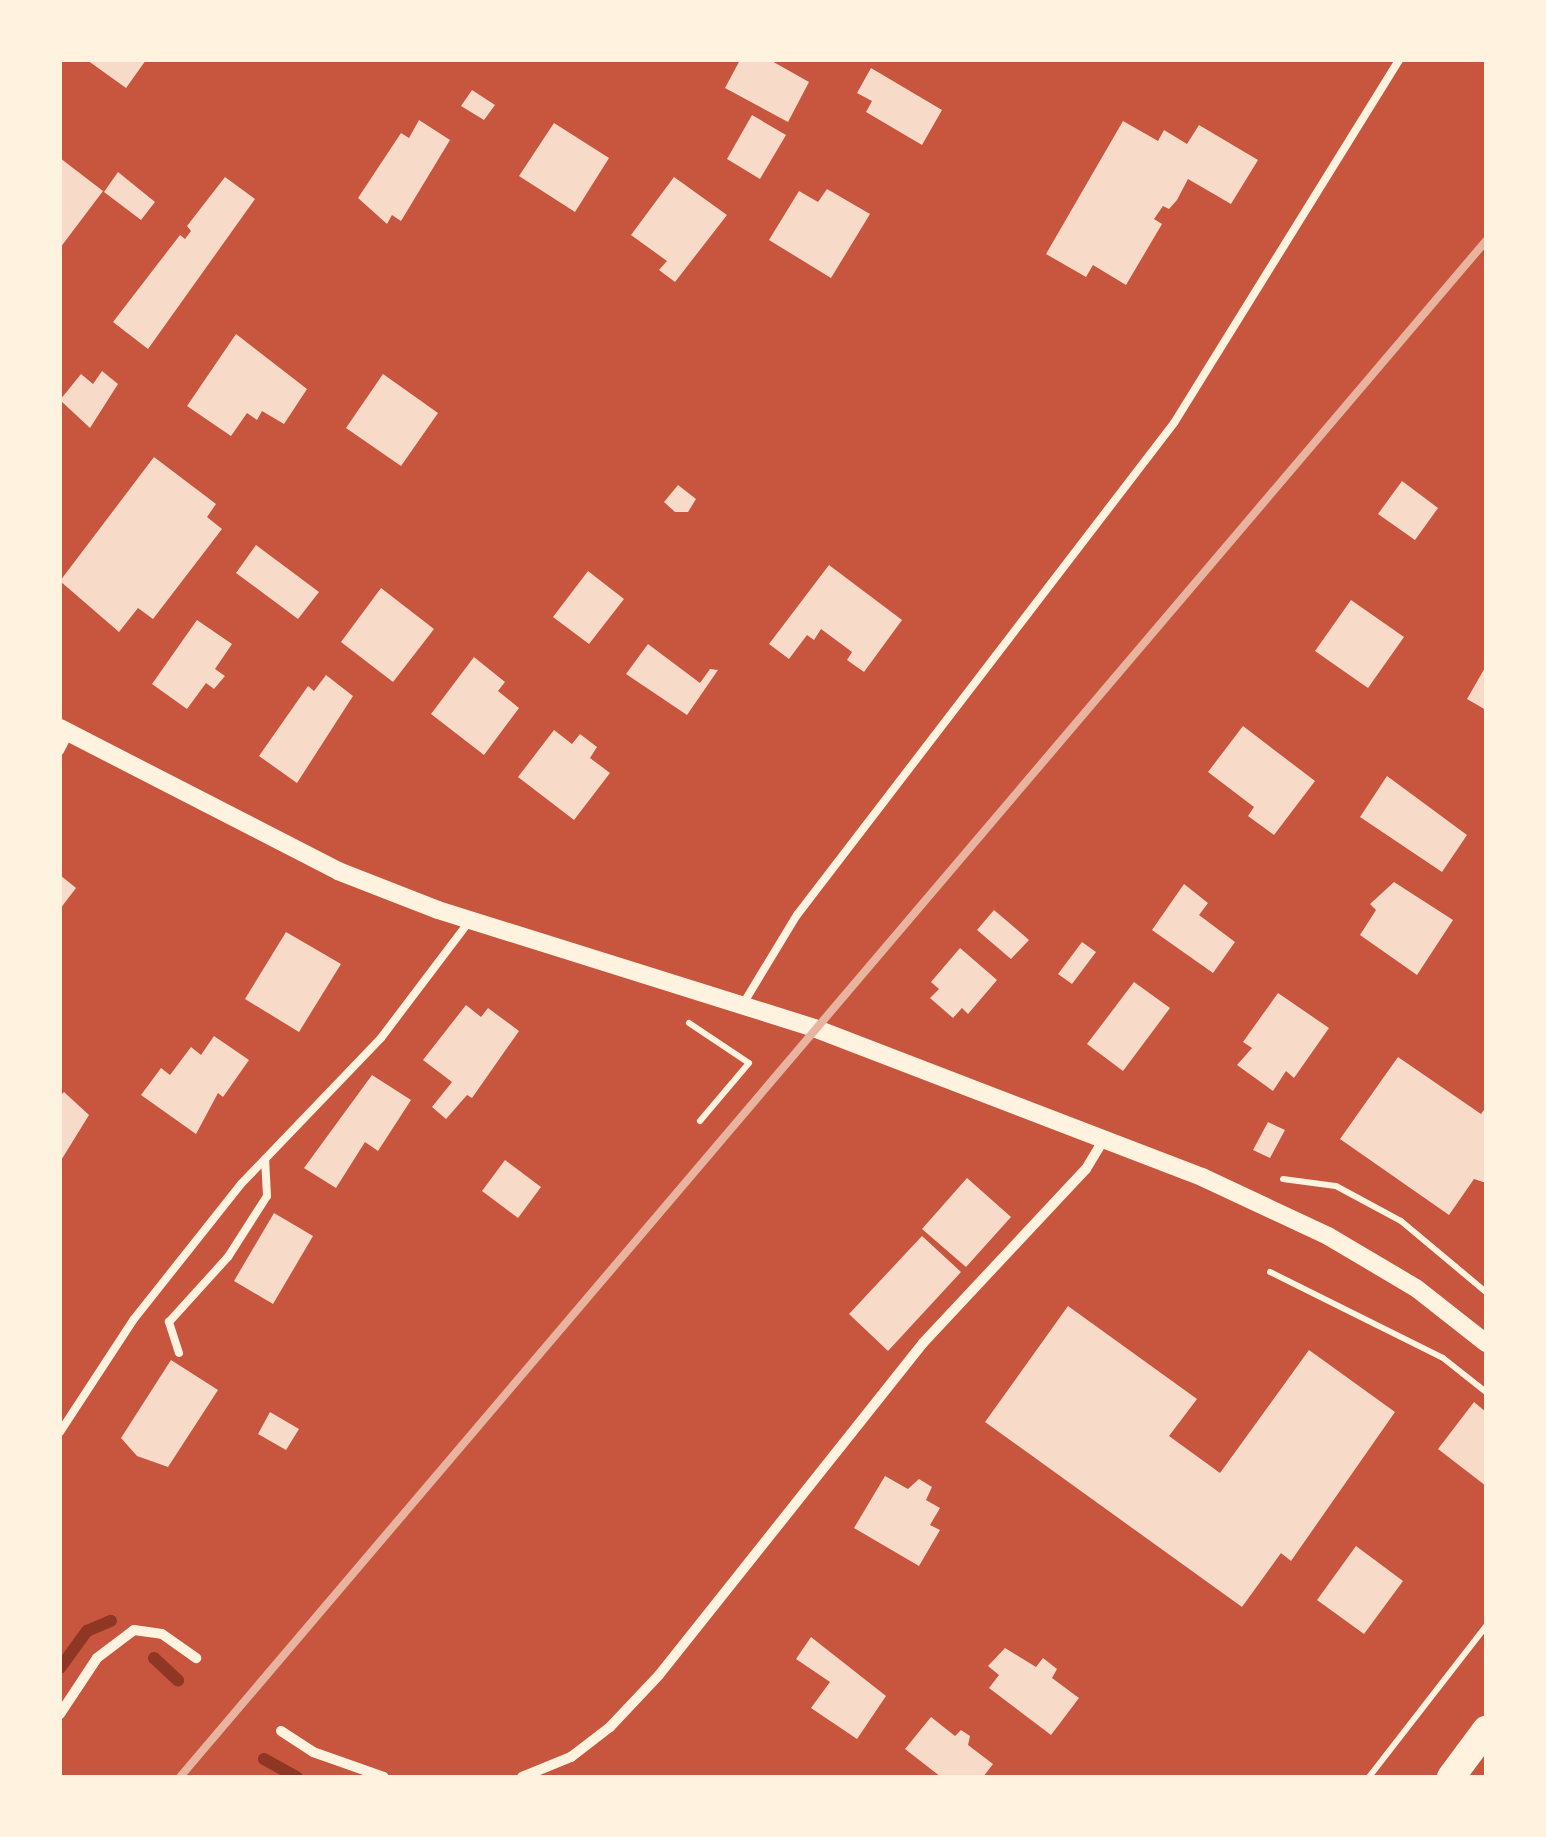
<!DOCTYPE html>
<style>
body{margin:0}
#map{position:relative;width:1546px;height:1837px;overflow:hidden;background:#c8553d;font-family:"PT Sans Narrow",sans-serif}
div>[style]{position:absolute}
.stream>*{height:12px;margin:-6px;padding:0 6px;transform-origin:6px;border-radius:6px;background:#8f3625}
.building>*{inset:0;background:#f7dbc8}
.path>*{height:6px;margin:-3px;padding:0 3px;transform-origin:3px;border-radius:3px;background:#fff3e0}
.service>*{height:8px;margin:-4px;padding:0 4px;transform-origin:4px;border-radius:4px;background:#fff3e0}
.minor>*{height:10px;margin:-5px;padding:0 5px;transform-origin:5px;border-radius:5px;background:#fff3e0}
.tertiary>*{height:18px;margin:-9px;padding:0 9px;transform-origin:9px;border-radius:9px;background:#fff3e0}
.trunk>*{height:28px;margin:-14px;padding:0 14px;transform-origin:14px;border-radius:14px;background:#fff3e0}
.rail>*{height:8px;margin:-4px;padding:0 4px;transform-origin:4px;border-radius:4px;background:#e9b49f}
span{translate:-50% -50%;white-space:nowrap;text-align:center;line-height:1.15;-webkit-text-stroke:8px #fff3e0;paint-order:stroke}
.frame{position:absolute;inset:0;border:62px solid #fff3e0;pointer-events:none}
</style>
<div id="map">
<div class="stream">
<i style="left:154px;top:1658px;width:33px;rotate:43deg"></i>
<i style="left:60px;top:1668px;width:46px;rotate:-53.9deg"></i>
<i style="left:87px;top:1631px;width:26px;rotate:-23deg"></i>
<i style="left:264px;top:1759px;width:38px;rotate:29deg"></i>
</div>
<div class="building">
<i style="clip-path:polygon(87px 60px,146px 60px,126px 88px)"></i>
<i style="clip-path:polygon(740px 60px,770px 60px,809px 82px,788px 122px,725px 88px)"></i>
<i style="clip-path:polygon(871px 68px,942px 110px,922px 145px,866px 112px,872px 101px,857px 93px)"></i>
<i style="clip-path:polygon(472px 90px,495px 105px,484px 120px,461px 106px)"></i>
<i style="clip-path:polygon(752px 115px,786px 135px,760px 179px,727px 159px)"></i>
<i style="clip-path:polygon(419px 120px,450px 140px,401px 221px,392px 215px,387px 224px,358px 198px,401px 133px,409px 138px)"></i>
<i style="clip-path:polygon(1123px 121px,1158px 141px,1164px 130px,1187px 144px,1199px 125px,1258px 160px,1231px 204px,1188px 179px,1177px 200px,1169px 209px,1163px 206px,1154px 219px,1162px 224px,1126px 285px,1093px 265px,1086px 277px,1046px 254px)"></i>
<i style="clip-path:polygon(554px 123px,609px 158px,575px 212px,519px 176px)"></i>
<i style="clip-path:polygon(60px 158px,103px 191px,60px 248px)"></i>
<i style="clip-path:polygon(118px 172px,155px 202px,141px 220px,104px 192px)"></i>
<i style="clip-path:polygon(225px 177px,255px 199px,148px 349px,113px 322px,180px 235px,185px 239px,191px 231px,187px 226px)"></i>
<i style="clip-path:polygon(674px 177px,727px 215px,675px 282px,659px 270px,667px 261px,631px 235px)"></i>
<i style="clip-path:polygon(827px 189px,870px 214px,831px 278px,769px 240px,799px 191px,818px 202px)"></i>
<i style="clip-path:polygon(236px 334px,307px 389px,284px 424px,262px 411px,257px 420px,247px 413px,231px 436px,187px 406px)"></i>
<i style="clip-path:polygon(102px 371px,118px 384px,90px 428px,60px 400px,81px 374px,93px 384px)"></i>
<i style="clip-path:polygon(383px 374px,438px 413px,401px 466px,346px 428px)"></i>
<i style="clip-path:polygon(154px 457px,216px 504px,207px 517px,222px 529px,153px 619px,138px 608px,119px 632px,60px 581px)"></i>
<i style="clip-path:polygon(1402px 481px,1438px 508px,1415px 540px,1378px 514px)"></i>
<i style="clip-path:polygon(678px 485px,696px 499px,688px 512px,675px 512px,664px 502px)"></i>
<i style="clip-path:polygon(256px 545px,319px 592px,298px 619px,236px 573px)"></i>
<i style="clip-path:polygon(829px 565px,902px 620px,864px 672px,847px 660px,852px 652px,821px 629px,814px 640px,807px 635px,789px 659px,769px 644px)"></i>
<i style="clip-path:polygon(588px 571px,624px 599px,589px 644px,553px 617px)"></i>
<i style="clip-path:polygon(381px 588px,434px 629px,393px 682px,341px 642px)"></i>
<i style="clip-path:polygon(1351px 600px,1404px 637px,1368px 688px,1315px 651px)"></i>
<i style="clip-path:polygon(197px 620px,232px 644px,215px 669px,225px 676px,214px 689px,206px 683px,187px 709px,152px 684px)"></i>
<i style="clip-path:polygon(648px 644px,700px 683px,710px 669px,718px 670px,687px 715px,626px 674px)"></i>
<i style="clip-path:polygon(474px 657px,505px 682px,498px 691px,519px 708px,484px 755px,431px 714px)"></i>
<i style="clip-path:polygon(1486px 666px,1486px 710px,1467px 699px)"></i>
<i style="clip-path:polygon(326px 675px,353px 696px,297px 783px,259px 756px,308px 686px,314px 691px)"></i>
<i style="clip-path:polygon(1243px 726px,1315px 781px,1274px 835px,1248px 816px,1254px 807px,1208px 772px)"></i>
<i style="clip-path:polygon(554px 730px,572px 744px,580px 734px,597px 747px,590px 758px,610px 773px,574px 820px,518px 777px)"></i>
<i style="clip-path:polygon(1387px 776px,1467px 835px,1442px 872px,1360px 817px)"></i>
<i style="clip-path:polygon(60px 875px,76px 888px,60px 909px)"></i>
<i style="clip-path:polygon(1394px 882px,1453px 920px,1417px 975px,1360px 935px,1376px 910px,1370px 904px)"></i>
<i style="clip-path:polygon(1184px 884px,1208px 903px,1199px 915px,1235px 942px,1213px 973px,1152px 930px)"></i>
<i style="clip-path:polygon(994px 910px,1029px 940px,1011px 959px,977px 930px)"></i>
<i style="clip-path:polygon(286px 932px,341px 964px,299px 1032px,245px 999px)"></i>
<i style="clip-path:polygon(1082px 942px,1096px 952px,1072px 984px,1058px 974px)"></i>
<i style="clip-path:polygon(960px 948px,997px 980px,968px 1014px,962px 1008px,953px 1018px,930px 998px,939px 989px,931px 982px)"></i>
<i style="clip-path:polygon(1134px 982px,1170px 1008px,1123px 1071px,1087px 1044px)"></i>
<i style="clip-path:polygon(1278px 993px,1329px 1028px,1294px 1078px,1286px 1071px,1273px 1091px,1237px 1065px,1252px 1048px,1243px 1042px)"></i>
<i style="clip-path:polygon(466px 1005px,481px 1017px,488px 1008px,519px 1031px,472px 1098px,467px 1095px,446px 1119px,432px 1107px,452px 1082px,423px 1060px)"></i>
<i style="clip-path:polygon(214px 1036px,249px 1060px,223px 1097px,218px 1093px,196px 1134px,141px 1095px,161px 1068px,170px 1075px,191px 1047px,201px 1055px)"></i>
<i style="clip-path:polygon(1398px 1057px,1481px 1114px,1486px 1107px,1486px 1183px,1474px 1179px,1449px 1215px,1340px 1139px)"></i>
<i style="clip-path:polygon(372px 1075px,411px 1100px,378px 1151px,365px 1142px,336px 1188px,304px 1168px)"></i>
<i style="clip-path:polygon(64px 1092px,89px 1115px,60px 1162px,60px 1096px)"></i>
<i style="clip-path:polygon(1268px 1122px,1285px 1130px,1270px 1158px,1253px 1150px)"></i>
<i style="clip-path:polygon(505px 1160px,541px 1187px,518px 1218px,482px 1191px)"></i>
<i style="clip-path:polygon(967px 1178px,1011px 1217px,966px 1267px,922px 1229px)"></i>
<i style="clip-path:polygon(274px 1213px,313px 1236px,273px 1304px,234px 1281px)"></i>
<i style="clip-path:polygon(922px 1236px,961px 1272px,888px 1351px,849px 1314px)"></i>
<i style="clip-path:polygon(1068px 1306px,1197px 1399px,1169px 1436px,1220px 1473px,1309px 1350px,1395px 1412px,1291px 1561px,1281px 1553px,1242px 1607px,985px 1422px)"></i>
<i style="clip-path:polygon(171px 1360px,218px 1390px,168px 1467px,137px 1456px,121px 1438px)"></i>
<i style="clip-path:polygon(1474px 1402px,1486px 1412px,1486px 1486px,1438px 1449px)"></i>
<i style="clip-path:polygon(270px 1412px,299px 1429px,286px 1450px,258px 1434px)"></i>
<i style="clip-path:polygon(885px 1476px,908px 1489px,919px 1479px,932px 1487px,926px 1500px,940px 1508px,930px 1525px,940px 1530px,919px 1566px,854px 1528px)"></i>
<i style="clip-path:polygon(1356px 1546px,1403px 1581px,1364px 1634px,1317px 1600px)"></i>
<i style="clip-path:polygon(811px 1637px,886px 1696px,857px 1739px,811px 1708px,830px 1682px,796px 1659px)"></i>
<i style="clip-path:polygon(1005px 1648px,1036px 1667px,1043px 1658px,1057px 1669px,1052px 1678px,1079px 1698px,1051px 1735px,989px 1688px,999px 1675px,988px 1666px)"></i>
<i style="clip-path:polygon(931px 1717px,955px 1736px,961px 1730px,970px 1736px,968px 1745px,993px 1764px,983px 1777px,941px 1777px,905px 1749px)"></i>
</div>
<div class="path">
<i style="left:689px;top:1023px;width:72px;rotate:33.7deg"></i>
<i style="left:749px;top:1063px;width:76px;rotate:130.2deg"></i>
<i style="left:1283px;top:1179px;width:53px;rotate:7.5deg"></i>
<i style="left:1336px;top:1186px;width:74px;rotate:28.3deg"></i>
<i style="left:1401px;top:1221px;width:111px;rotate:39.9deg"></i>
<i style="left:1270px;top:1272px;width:193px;rotate:26.4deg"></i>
<i style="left:1443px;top:1358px;width:55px;rotate:38.3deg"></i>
<i style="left:1369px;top:1777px;width:191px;rotate:-52.2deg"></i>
</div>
<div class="service">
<i style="left:60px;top:751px;width:20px;rotate:-63deg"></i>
<i style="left:743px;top:1004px;width:104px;rotate:-58.8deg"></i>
<i style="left:797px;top:915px;width:620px;rotate:-52.54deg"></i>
<i style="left:1174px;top:423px;width:427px;rotate:-58.2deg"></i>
<i style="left:179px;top:1353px;width:33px;rotate:-108deg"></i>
<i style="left:169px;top:1322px;width:88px;rotate:-47.8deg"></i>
<i style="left:228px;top:1257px;width:72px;rotate:-57.4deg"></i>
<i style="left:267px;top:1196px;width:37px;rotate:-93deg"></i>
<i style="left:60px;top:1432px;width:135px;rotate:-56.8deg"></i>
<i style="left:134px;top:1319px;width:172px;rotate:-51.6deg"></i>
<i style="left:241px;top:1184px;width:202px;rotate:-46.2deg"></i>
<i style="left:381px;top:1038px;width:144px;rotate:-52.9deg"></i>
</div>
<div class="minor">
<i style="left:60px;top:1714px;width:67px;rotate:-56.5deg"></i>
<i style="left:97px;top:1658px;width:46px;rotate:-37.1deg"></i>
<i style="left:134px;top:1630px;width:28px;rotate:8deg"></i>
<i style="left:162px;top:1634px;width:42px;rotate:35.2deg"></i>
<i style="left:281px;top:1731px;width:38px;rotate:33deg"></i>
<i style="left:313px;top:1752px;width:75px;rotate:19.4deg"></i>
<i style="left:522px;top:1777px;width:53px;rotate:-22.2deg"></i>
<i style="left:571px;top:1757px;width:49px;rotate:-37.6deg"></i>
<i style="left:610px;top:1727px;width:71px;rotate:-46.7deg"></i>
<i style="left:659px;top:1675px;width:424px;rotate:-51.5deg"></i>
<i style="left:923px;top:1343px;width:238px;rotate:-46.9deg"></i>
<i style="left:1086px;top:1169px;width:35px;rotate:-59deg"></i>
</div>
<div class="tertiary">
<i style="left:60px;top:728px;width:313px;rotate:27.2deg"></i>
<i style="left:338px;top:871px;width:107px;rotate:21.3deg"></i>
<i style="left:438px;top:910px;width:394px;rotate:17.4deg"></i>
<i style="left:814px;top:1028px;width:416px;rotate:21deg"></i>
<i style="left:1202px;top:1177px;width:139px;rotate:25.1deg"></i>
<i style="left:1328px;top:1236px;width:102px;rotate:30.6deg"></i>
<i style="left:1416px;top:1288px;width:89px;rotate:38.2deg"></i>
</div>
<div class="trunk">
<i style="left:1451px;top:1777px;width:59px;rotate:-53.3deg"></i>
</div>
<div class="rail">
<i style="left:180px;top:1777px;width:2016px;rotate:-49.63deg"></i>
</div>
<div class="frame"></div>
</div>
